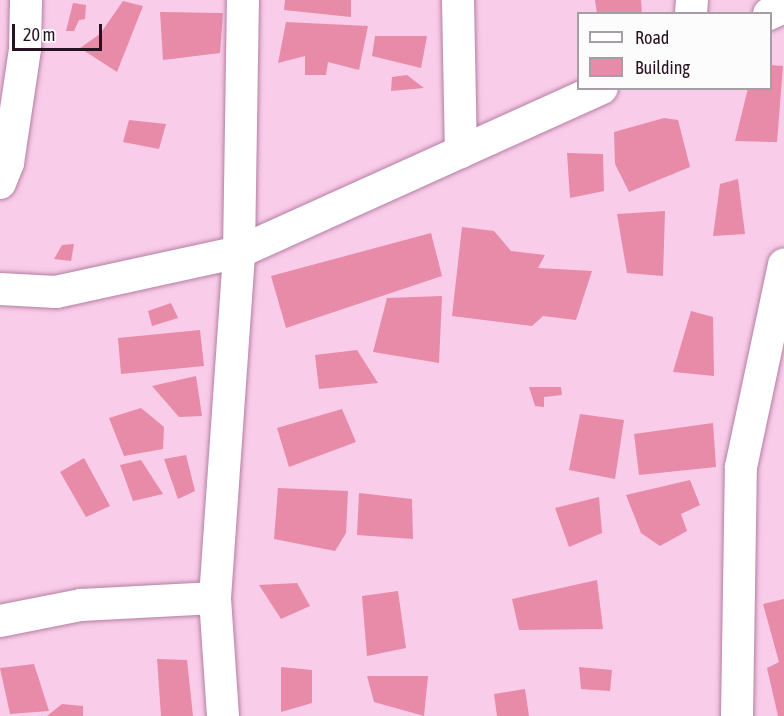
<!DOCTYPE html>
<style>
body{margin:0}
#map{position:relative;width:784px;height:716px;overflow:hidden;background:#f9cce9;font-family:"Asap Condensed",sans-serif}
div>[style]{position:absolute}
.building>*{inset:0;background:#e78ba8}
.roads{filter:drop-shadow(0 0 2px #b47fa2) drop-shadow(0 0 2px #b47fa2)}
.minor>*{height:32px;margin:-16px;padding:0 16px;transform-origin:16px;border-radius:16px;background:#fff}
span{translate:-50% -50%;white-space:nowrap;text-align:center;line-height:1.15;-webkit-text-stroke:4.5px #fcfcfc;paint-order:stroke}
.legend{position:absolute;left:577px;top:12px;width:195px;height:78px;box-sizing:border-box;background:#fcfcfc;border:2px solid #a69ea4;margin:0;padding:8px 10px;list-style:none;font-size:18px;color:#261220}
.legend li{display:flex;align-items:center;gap:12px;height:30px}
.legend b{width:30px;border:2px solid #a69ea4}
.scale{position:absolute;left:12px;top:24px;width:90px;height:27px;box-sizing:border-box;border:3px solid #261220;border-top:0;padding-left:8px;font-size:18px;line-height:21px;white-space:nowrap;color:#261220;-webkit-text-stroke:4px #fcfcfc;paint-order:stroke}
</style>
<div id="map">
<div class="building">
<i style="clip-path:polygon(285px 0,351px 0,351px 17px,284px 10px)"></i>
<i style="clip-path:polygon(595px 0,641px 0,642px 14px,597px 14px)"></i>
<i style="clip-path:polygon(123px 1px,143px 6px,117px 72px,80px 48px,100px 34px)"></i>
<i style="clip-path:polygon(73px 3px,86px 5px,85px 19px,79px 20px,74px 31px,66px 31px)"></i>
<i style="clip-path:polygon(160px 12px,223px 13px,220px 53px,163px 60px)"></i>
<i style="clip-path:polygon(286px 22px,368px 26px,359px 70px,328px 62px,326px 75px,305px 75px,305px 56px,278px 63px)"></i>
<i style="clip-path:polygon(375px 36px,427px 36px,421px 68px,372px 56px)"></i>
<i style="clip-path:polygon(770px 65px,783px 66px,777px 142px,735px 141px,748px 88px,770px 88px)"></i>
<i style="clip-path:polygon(407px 75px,424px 88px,391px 91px,392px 77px)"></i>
<i style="clip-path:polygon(664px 118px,678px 120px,690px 167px,629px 192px,615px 164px,614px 132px)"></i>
<i style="clip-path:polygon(129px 120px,166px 124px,159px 149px,123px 142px)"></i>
<i style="clip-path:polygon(567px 153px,603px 154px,604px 191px,570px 198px)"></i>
<i style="clip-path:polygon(738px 179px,745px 234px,713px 236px,720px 184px)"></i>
<i style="clip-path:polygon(665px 211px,663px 276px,627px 273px,617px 214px)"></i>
<i style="clip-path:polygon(462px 227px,494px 231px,511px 251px,545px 255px,538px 268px,592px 271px,576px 320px,543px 316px,532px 326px,452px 316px)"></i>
<i style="clip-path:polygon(431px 233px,442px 276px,286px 328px,271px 276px)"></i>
<i style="clip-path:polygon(74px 244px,71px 261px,54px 259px,62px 245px)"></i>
<i style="clip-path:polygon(442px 296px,439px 363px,373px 352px,387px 298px)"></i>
<i style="clip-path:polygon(171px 303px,178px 318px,152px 326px,148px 311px)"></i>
<i style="clip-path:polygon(691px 311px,713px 317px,714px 376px,673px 372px)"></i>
<i style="clip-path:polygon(200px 330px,204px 366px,121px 374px,118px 338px)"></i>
<i style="clip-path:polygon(357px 350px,378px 383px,319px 389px,315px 355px)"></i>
<i style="clip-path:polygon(196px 376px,202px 416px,179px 417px,152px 386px)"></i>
<i style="clip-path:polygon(529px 387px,561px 387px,562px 395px,544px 397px,544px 407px,535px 406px)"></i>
<i style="clip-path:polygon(141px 408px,164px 427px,163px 449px,124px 456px,109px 418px)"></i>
<i style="clip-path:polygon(342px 409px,356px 442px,289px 467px,277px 428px)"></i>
<i style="clip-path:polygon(580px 414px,624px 420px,615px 479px,569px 470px)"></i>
<i style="clip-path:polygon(713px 423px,716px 467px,639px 475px,634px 434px)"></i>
<i style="clip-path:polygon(186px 455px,195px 491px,178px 499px,164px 459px)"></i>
<i style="clip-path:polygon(84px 458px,110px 506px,86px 517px,60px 472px)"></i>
<i style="clip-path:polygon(141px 460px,163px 494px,133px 501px,120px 465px)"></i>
<i style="clip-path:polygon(690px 480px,700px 505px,681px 514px,687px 531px,660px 546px,641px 533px,626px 495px)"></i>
<i style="clip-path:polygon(278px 488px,348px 491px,346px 533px,335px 551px,274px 539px)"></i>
<i style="clip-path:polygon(359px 493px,412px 499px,413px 539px,357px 535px)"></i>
<i style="clip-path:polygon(599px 497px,602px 533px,569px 547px,555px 508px)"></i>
<i style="clip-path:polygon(597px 580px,603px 629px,519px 630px,512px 599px)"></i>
<i style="clip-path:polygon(297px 583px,310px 606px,281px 619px,259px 585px)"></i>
<i style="clip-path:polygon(398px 591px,406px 648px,367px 656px,362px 596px)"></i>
<i style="clip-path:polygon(784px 599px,784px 716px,778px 716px,767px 668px,779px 662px,763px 604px)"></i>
<i style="clip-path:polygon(157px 659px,187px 660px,193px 716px,161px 716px)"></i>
<i style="clip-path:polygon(34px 664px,49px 711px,10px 714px,0 668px)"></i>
<i style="clip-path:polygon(281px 667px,312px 670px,312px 703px,281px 712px)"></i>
<i style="clip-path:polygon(579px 667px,612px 670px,610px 691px,581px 689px)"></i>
<i style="clip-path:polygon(367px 676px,428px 676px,424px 716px,374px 702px)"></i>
<i style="clip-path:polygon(525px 689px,529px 716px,497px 716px,494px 694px)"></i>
<i style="clip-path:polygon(62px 704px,83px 706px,83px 716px,47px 716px)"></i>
</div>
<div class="roads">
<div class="minor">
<i style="left:458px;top:0;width:152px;rotate:88.9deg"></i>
<i style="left:691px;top:14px;width:14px;rotate:-86deg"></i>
<i style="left:769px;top:14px;width:17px;rotate:-25deg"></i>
<i style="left:0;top:183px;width:22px;rotate:-68deg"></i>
<i style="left:8px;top:163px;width:115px;rotate:-81.5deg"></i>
<i style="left:25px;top:49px;width:49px;rotate:-88.8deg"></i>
<i style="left:0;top:289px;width:56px;rotate:3.1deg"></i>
<i style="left:56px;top:292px;width:187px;rotate:-12.3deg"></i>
<i style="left:239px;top:252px;width:398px;rotate:-24.3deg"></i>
<i style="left:0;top:621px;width:83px;rotate:-11.2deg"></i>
<i style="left:81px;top:605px;width:134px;rotate:-3deg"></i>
<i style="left:223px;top:716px;width:118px;rotate:-93.9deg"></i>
<i style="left:215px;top:598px;width:347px;rotate:-86deg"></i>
<i style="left:239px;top:252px;width:252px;rotate:-89.1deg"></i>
<i style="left:737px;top:716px;width:249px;rotate:-89.1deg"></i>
<i style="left:741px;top:467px;width:207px;rotate:-78deg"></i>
</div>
</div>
<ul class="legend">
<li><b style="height:8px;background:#fff"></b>Road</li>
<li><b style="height:16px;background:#e78ba8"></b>Building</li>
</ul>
<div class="scale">20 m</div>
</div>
